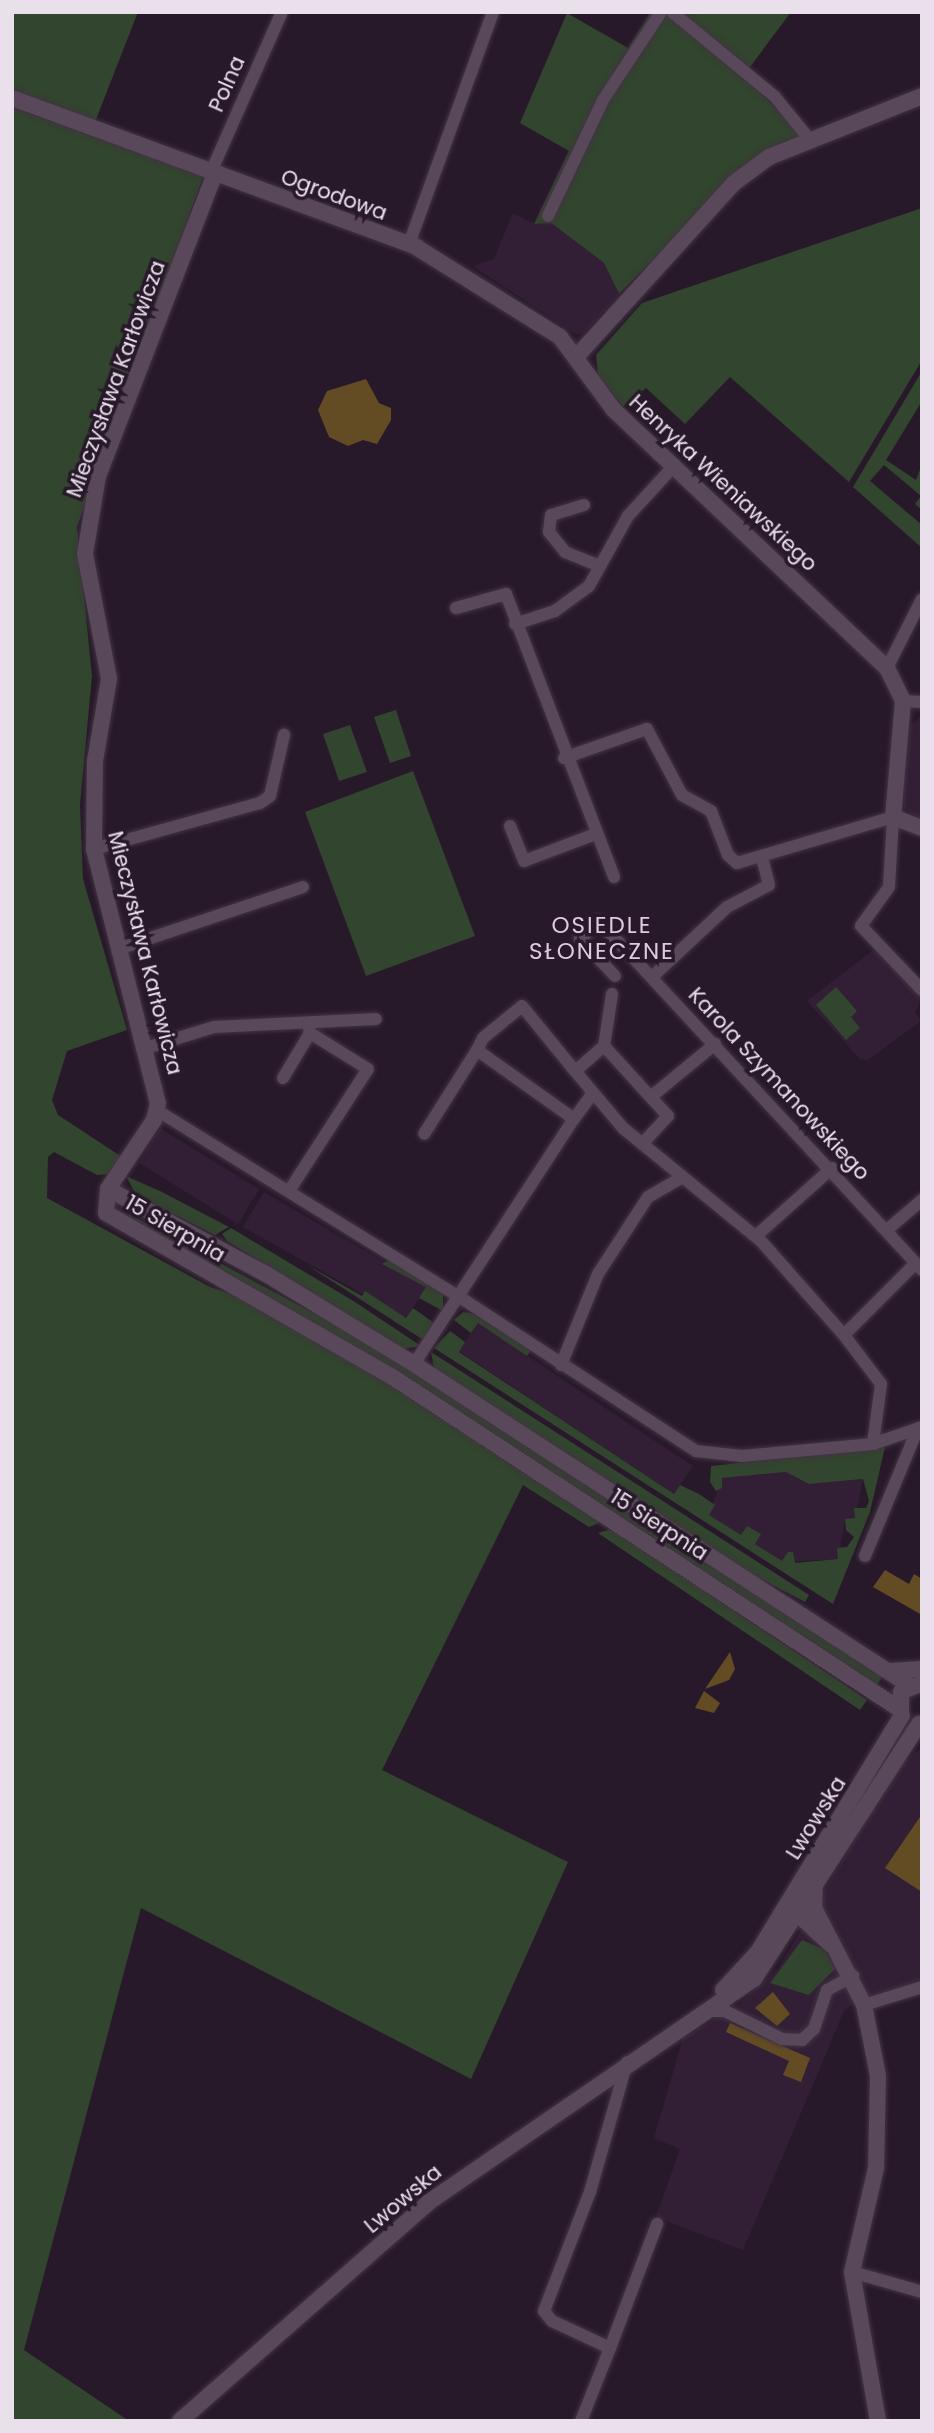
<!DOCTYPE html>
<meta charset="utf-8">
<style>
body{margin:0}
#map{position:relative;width:934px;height:2433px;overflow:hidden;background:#28192a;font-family:Poppins,sans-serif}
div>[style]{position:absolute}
.built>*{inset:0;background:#331f35}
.green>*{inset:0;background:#32452e}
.building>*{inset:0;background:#634c23}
.roads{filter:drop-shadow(0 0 2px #413442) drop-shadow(0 0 2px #413442)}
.street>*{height:12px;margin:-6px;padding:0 6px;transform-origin:6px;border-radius:6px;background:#59475a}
.secondary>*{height:16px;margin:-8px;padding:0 8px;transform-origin:8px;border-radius:8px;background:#59475a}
span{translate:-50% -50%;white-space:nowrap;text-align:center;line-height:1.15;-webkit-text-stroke:7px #28192a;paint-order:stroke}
.street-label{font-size:21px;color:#eae0eb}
.neighbourhood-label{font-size:23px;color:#decae0;letter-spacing:2px}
.frame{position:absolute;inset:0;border:14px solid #eae0eb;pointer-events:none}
</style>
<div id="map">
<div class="built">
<i style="clip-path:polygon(513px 213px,535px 224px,550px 223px,604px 263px,619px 294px,584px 333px,577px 335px,473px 266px,494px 259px)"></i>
<i style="clip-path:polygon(922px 715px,922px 822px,901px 805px,910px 726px)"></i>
<i style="clip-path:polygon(875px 949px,922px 996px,915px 1013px,921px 1021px,868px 1060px,860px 1059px,807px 1001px)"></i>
<i style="clip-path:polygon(160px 1128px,259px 1189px,238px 1224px,139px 1163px)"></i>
<i style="clip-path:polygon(264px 1192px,427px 1287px,406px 1318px,243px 1227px)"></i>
<i style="clip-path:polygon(478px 1323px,693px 1466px,674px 1494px,459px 1351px)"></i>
<i style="clip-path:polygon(786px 1472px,809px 1484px,863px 1479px,855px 1518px,845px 1520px,838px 1559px,782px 1562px,709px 1515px,722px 1478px)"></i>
<i style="clip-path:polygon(922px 1748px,922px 1982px,856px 2002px,844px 2011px,743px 2250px,656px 2217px,680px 2149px,654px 2138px,683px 2038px,736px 2007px,779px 1967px,899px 1765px)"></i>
</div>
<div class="green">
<i style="clip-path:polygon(12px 12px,138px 12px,95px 122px,12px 89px)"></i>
<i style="clip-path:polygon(651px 12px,791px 12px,744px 75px,801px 135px,742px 170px,619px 294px,604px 263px,551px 223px,534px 224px,569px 151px,520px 123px,567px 13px,628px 48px)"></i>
<i style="clip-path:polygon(12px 107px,203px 177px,77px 527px,92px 676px,80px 805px,83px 879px,127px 1030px,67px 1051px,52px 1100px,58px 1115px,122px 1157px,110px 1174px,97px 1175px,54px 1152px,48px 1157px,47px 1198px,210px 1287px,239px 1296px,388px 1381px,602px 1522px,589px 1527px,523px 1485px,382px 1770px,568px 1862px,471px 2079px,141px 1908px,24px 2350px,129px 2421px,12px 2421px)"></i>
<i style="clip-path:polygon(922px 208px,922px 360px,849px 482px,730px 377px,685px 424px,646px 388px,623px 407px,598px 375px,596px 355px,642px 303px)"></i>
<i style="clip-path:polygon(922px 371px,922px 401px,886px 460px,916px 480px,922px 464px,922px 510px,915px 504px,921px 496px,884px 465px,870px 481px,922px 525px,922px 548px,853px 487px)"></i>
<i style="clip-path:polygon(396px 710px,411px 756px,390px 763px,374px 717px)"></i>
<i style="clip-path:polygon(350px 725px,367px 772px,339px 781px,323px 734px)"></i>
<i style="clip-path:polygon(413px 771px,475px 936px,366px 976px,305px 812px)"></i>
<i style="clip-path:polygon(836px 987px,857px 1011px,851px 1017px,860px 1028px,846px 1040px,816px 1005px)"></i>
<i style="clip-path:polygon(126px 1176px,162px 1192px,229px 1227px,215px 1235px,136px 1195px)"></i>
<i style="clip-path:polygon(117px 1208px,366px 1341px,884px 1674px,877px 1685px)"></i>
<i style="clip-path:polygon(231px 1228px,355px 1302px,421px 1346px,403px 1349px,227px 1241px,222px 1234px)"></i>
<i style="clip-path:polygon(389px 1260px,443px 1293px,443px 1311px,419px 1298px,426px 1287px,382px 1264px)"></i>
<i style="clip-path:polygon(307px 1265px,362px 1296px,365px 1291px,406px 1318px,413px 1308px,434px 1323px,425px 1341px)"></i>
<i style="clip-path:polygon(463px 1312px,476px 1314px,532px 1349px,527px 1356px,478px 1323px,471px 1333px,454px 1320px)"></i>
<i style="clip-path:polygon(450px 1331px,465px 1342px,459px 1352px,674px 1494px,680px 1485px,699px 1494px,715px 1505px,709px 1515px,741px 1535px,747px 1526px,761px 1534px,755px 1544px,782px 1561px,788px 1552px,793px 1552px,795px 1563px,838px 1559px,837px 1548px,847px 1547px,854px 1537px,846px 1530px,845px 1519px,855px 1518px,854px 1508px,866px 1508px,869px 1501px,863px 1479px,809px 1484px,786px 1472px,722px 1478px,722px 1488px,716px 1491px,710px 1482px,711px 1466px,885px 1447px,870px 1512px,833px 1604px,434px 1348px)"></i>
<i style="clip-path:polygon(431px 1352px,809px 1595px,805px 1602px,746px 1571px,434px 1368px)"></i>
<i style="clip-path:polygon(612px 1529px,867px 1700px,860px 1710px,598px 1533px)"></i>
<i style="clip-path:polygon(802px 1940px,823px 1949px,836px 1968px,809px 1995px,770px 1983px)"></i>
</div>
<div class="building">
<i style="clip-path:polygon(366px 379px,379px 403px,391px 408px,391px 420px,377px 444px,363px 440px,348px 446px,329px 437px,318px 410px,327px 391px)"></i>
<i style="clip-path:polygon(885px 1570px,909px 1584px,914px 1574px,922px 1579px,922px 1615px,873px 1587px)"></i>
<i style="clip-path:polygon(730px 1652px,735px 1669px,729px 1680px,705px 1689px)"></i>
<i style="clip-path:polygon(704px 1691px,720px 1703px,714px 1713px,695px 1708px)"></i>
<i style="clip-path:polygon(922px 1814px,922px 1892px,885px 1868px)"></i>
<i style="clip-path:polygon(773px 1992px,790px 2014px,777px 2026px,755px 2008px)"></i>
<i style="clip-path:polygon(730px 2023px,810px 2058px,801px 2082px,783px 2075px,789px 2061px,726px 2032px)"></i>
</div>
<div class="roads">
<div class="street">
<i style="left:672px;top:12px;width:134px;rotate:39.5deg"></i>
<i style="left:775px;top:97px;width:57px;rotate:50.7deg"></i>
<i style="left:211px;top:172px;width:175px;rotate:-66.1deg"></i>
<i style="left:548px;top:216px;width:128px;rotate:-64.6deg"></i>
<i style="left:603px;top:100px;width:105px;rotate:-56.6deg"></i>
<i style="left:409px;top:244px;width:247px;rotate:-70.1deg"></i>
<i style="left:584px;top:505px;width:34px;rotate:163deg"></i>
<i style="left:551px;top:515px;width:17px;rotate:97deg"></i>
<i style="left:549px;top:532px;width:26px;rotate:51deg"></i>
<i style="left:565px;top:552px;width:37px;rotate:22deg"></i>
<i style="left:456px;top:608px;width:52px;rotate:-15.6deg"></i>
<i style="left:506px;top:594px;width:303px;rotate:69.1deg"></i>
<i style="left:515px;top:624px;width:42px;rotate:-18deg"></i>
<i style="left:555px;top:611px;width:42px;rotate:-36.3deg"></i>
<i style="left:589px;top:586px;width:80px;rotate:-60.9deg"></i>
<i style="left:628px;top:516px;width:65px;rotate:-47.5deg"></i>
<i style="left:887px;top:668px;width:77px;rotate:-63.1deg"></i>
<i style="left:903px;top:701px;width:19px;rotate:3deg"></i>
<i style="left:564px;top:758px;width:88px;rotate:-19.3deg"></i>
<i style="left:647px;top:729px;width:75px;rotate:62.1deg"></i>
<i style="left:682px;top:795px;width:33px;rotate:29deg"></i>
<i style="left:711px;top:811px;width:47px;rotate:68.9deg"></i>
<i style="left:728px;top:855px;width:12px;rotate:42deg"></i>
<i style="left:737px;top:863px;width:163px;rotate:-16.4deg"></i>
<i style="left:893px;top:817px;width:70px;rotate:93.3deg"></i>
<i style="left:889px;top:887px;width:48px;rotate:125.7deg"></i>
<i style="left:861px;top:926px;width:88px;rotate:46.4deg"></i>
<i style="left:510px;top:826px;width:38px;rotate:68deg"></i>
<i style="left:524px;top:861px;width:74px;rotate:-20.6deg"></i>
<i style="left:94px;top:849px;width:172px;rotate:-15.5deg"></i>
<i style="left:260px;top:803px;width:12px;rotate:-35deg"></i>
<i style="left:270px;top:796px;width:63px;rotate:-77.1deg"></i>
<i style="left:118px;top:949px;width:195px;rotate:-18.5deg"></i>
<i style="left:615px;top:976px;width:51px;rotate:-133.4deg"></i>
<i style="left:580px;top:939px;width:26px;rotate:-43deg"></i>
<i style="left:599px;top:921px;width:476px;rotate:47.2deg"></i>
<i style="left:652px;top:977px;width:103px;rotate:-43deg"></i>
<i style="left:727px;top:907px;width:47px;rotate:-27.6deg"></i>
<i style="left:769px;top:885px;width:29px;rotate:-104deg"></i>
<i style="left:612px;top:994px;width:53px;rotate:98.7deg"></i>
<i style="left:604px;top:1046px;width:38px;rotate:139deg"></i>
<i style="left:575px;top:1071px;width:75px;rotate:49.9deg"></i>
<i style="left:623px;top:1128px;width:178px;rotate:39.3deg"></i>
<i style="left:761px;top:1241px;width:125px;rotate:48.6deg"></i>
<i style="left:604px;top:1046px;width:95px;rotate:47.6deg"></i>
<i style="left:668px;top:1116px;width:38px;rotate:133deg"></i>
<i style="left:146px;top:1048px;width:71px;rotate:-17.2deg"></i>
<i style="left:214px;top:1027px;width:162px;rotate:-2.8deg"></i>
<i style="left:477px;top:1050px;width:13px;rotate:-63deg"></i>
<i style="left:483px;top:1038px;width:50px;rotate:-39.4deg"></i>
<i style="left:522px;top:1006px;width:84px;rotate:50.8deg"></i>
<i style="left:283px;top:1078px;width:52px;rotate:-59deg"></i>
<i style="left:652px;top:1096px;width:82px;rotate:-39.5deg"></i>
<i style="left:158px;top:1111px;width:352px;rotate:31.7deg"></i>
<i style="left:458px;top:1296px;width:284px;rotate:33.1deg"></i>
<i style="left:696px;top:1451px;width:46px;rotate:6.2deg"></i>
<i style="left:742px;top:1456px;width:132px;rotate:-5.2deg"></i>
<i style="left:873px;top:1444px;width:52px;rotate:-19.1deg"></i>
<i style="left:574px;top:1119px;width:32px;rotate:-54deg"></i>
<i style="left:289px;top:1191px;width:145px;rotate:-57.1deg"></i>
<i style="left:368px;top:1069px;width:68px;rotate:-148.2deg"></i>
<i style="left:310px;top:1033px;width:10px;rotate:-101deg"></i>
<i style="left:888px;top:1229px;width:45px;rotate:-40.5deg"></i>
<i style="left:756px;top:1236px;width:102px;rotate:-41.8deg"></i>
<i style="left:414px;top:1364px;width:293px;rotate:-56.9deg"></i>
<i style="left:574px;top:1119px;width:119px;rotate:-144.6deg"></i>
<i style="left:477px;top:1050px;width:99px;rotate:122.2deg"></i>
<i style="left:561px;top:1365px;width:98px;rotate:-67.9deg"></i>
<i style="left:598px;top:1274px;width:92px;rotate:-57deg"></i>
<i style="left:648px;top:1197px;width:39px;rotate:-30deg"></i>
<i style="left:873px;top:1444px;width:61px;rotate:-82.4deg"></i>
<i style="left:881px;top:1384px;width:61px;rotate:-127.1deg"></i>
<i style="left:844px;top:1335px;width:100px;rotate:-45deg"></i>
<i style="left:865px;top:1556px;width:133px;rotate:-67.5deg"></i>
<i style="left:864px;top:2005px;width:61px;rotate:-17.2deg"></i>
<i style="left:708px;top:2011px;width:17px"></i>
<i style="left:725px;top:2011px;width:64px;rotate:26.2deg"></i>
<i style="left:782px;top:2039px;width:20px;rotate:3deg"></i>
<i style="left:802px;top:2040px;width:16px;rotate:-43deg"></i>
<i style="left:814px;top:2029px;width:41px;rotate:-71.6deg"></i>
<i style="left:827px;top:1990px;width:30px;rotate:-28deg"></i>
<i style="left:852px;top:2272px;width:73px;rotate:15.9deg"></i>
<i style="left:610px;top:2348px;width:133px;rotate:-69.2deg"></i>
<i style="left:581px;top:2421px;width:79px;rotate:-68.3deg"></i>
<i style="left:610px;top:2348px;width:64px;rotate:-155deg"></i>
<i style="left:552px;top:2321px;width:13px;rotate:-129deg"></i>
<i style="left:544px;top:2311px;width:128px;rotate:-68.9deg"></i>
<i style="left:590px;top:2192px;width:135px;rotate:-74.1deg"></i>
</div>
<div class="secondary">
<i style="left:12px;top:98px;width:431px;rotate:20.2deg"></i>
<i style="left:416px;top:247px;width:170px;rotate:32deg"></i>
<i style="left:560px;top:337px;width:91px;rotate:53.5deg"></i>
<i style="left:614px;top:410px;width:376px;rotate:43.4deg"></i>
<i style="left:887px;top:668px;width:37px;rotate:64deg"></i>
<i style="left:903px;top:701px;width:116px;rotate:94.9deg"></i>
<i style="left:893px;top:817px;width:31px;rotate:21deg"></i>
<i style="left:215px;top:173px;width:325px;rotate:111.1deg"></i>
<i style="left:98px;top:476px;width:79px;rotate:99.5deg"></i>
<i style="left:85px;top:554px;width:127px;rotate:79.1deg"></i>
<i style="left:109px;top:679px;width:83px;rotate:99.7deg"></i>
<i style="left:95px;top:761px;width:88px;rotate:90.7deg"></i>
<i style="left:94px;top:849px;width:262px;rotate:75.9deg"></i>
<i style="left:158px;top:1103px;width:17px;rotate:103deg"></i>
<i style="left:154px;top:1120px;width:83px;rotate:123.7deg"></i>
<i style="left:108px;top:1189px;width:24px;rotate:95deg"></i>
<i style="left:106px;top:1213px;width:328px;rotate:29.8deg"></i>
<i style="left:391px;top:1376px;width:606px;rotate:33.22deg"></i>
<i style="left:578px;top:355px;width:232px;rotate:-47.8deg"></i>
<i style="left:734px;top:183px;width:44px;rotate:-36.6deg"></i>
<i style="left:769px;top:157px;width:165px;rotate:-21.7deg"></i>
<i style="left:108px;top:1189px;width:179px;rotate:28.3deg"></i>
<i style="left:266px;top:1274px;width:173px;rotate:31.3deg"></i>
<i style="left:414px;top:1364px;width:590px;rotate:32.96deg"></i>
<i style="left:891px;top:1671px;width:31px;rotate:-4deg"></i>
<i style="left:901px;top:1715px;width:23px;rotate:-90deg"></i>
<i style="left:901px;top:1692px;width:23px;rotate:-23deg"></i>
<i style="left:815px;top:1883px;width:25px;rotate:92deg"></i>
<i style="left:814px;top:1908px;width:109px;rotate:62.7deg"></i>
<i style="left:864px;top:2005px;width:72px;rotate:78.8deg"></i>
<i style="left:878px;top:2076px;width:92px;rotate:91.2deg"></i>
<i style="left:876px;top:2168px;width:107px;rotate:103deg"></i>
<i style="left:852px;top:2272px;width:151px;rotate:80.1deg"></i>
<i style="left:788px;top:1905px;width:59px;rotate:42.9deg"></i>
<i style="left:723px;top:1990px;width:52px;rotate:-47.4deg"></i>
<i style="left:758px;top:1952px;width:277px;rotate:-58.7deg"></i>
<i style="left:180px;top:2421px;width:332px;rotate:-41.3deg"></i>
<i style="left:429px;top:2202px;width:394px;rotate:-34.5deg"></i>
<i style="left:754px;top:1979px;width:304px;rotate:-57.1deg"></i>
</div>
</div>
<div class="street-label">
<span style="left:227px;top:84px;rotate:-66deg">Polna</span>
<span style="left:334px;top:195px;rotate:20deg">Ogrodowa</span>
<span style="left:116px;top:379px;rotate:-70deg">Mieczysława Karłowicza</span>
<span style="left:723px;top:483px;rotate:43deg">Henryka Wieniawskiego</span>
<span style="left:145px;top:953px;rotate:76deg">Mieczysława Karłowicza</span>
<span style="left:779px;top:1084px;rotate:47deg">Karola Szymanowskiego</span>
<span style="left:175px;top:1229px;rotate:30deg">15 Sierpnia</span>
<span style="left:659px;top:1525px;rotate:33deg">15 Sierpnia</span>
<span style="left:816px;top:1818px;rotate:-58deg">Lwowska</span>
<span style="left:403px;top:2199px;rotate:-40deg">Lwowska</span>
</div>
<div class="neighbourhood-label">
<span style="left:602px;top:938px">OSIEDLE<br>SŁONECZNE</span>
</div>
<div class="frame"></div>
</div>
